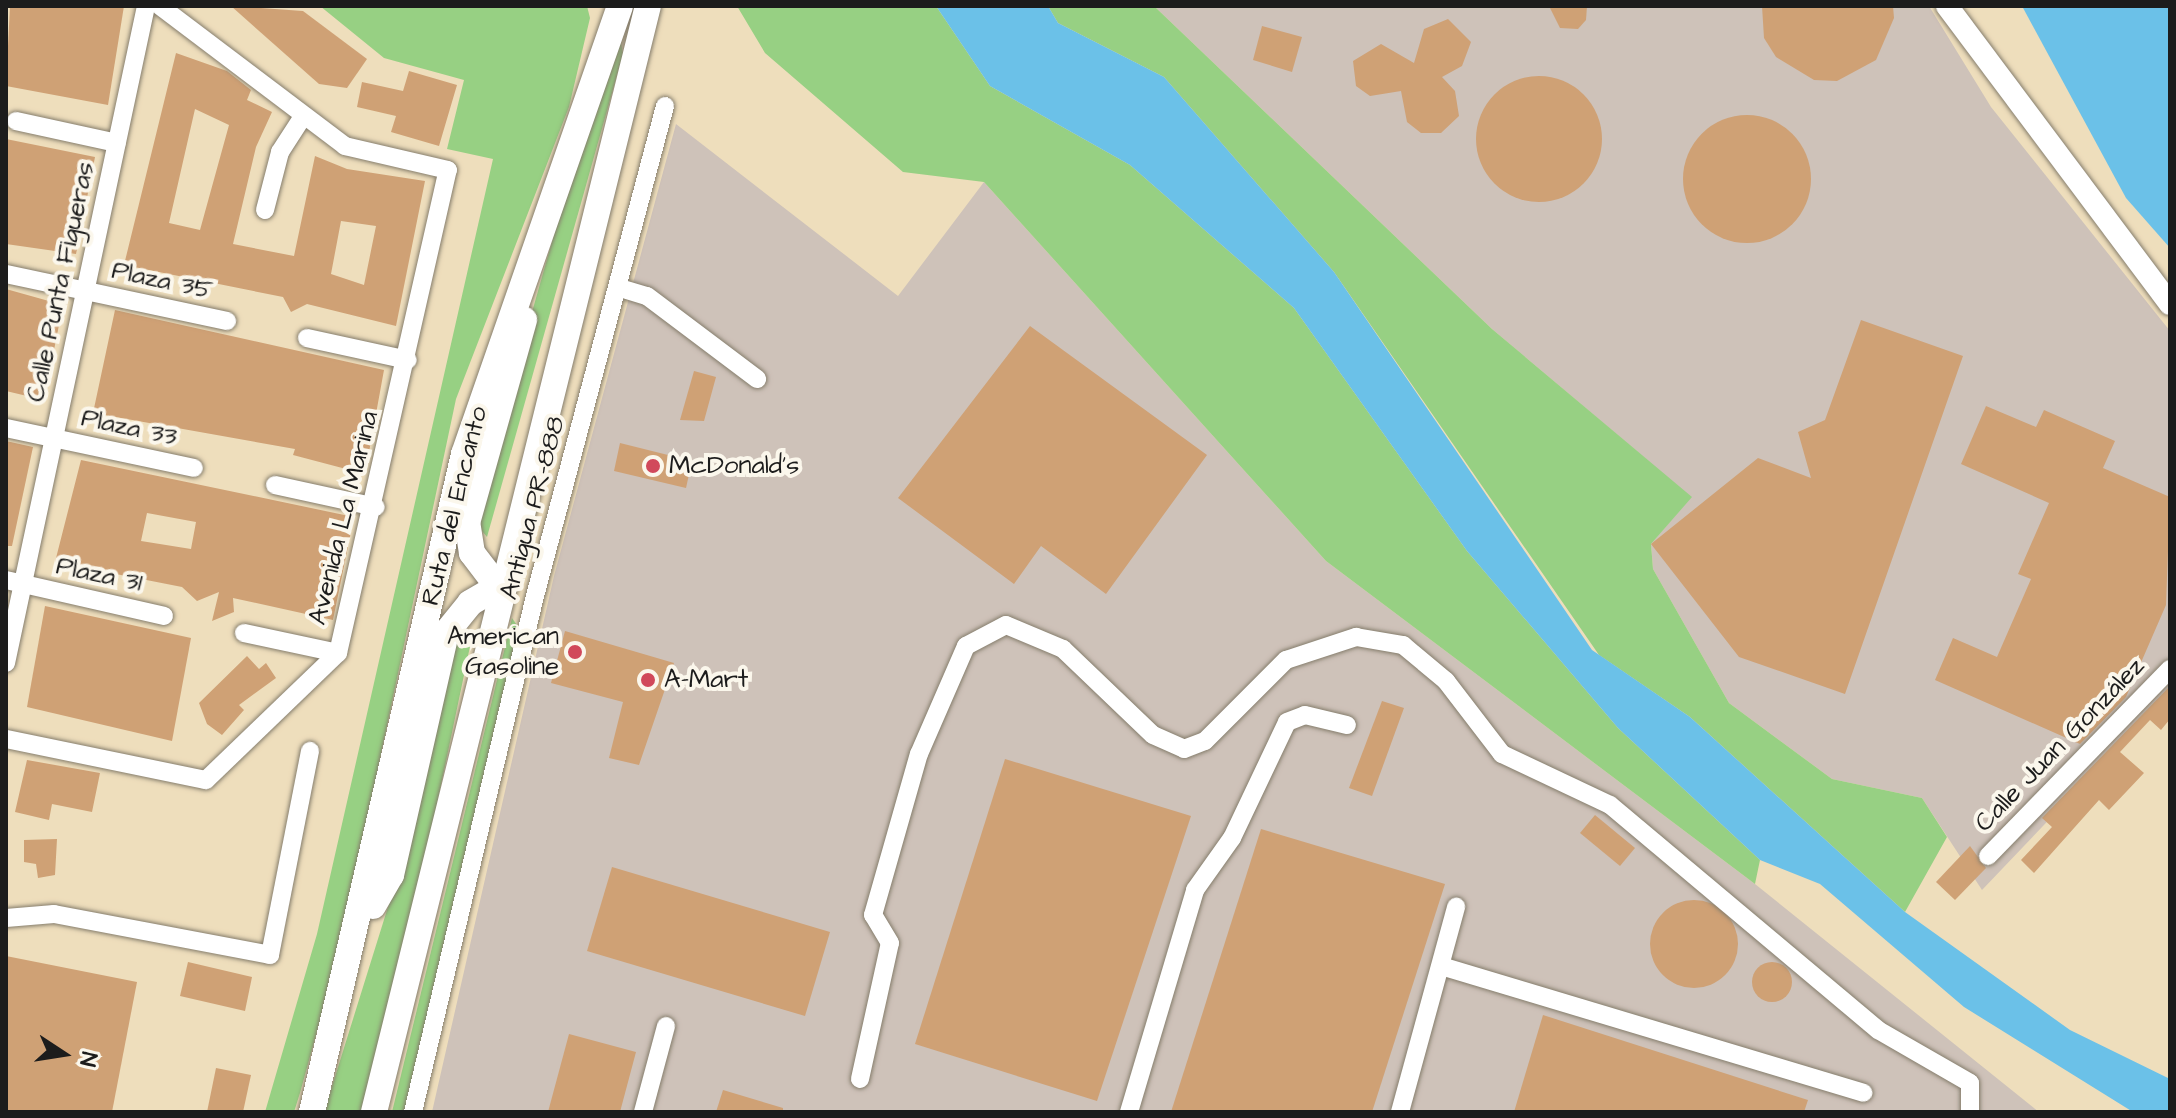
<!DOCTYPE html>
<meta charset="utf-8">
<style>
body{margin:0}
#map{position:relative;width:2176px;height:1118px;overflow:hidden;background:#eedebc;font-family:"Architects Daughter",sans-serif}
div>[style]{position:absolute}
.industrial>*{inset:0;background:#cec2b9}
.green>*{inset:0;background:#97d083}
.water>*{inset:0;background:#6bc1e8}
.building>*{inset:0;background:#cfa175}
.round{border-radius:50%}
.roads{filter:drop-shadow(0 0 2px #857d6c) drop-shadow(0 0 2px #857d6c)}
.minor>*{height:18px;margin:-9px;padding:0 9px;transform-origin:9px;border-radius:9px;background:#fff}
.tertiary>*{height:22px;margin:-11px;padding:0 11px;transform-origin:11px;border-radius:11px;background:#fff}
.primary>*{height:26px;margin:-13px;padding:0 13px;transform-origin:13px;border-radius:13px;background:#fff}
.dots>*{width:22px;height:22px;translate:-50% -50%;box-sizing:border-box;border:4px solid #fbf7ec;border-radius:50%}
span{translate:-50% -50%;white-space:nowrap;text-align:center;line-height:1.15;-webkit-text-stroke:8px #fbf7ec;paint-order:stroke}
.street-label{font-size:26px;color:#1c1c1c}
.poi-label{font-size:26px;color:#1c1c1c}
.left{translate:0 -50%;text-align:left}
.right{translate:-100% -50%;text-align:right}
.frame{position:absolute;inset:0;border:8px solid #1c1c1c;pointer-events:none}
.north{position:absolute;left:24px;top:1014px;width:80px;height:80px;-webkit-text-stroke:6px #fbf7ec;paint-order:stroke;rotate:102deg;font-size:22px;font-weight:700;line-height:32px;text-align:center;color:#1c1c1c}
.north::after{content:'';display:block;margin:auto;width:28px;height:36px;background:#1c1c1c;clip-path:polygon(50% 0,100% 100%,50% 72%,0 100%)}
</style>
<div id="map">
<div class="industrial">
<i style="clip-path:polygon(1154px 6px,1929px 6px,1991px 107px,2170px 331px,2170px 693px,1982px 890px,1922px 798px,1832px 779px,1729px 703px,1653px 569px,1651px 544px,1691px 497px,1492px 329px)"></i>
<i style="clip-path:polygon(676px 124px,898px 296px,984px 182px,1326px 561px,1755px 884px,2039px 1112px,432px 1112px,554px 576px)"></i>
</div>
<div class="green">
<i style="clip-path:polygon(320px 6px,587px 6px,590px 18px,569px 107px,456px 399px,340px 948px,300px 1093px,294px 1112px,265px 1112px,317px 934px,493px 159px,447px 149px,464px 80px,384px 58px)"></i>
<i style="clip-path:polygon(737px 6px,936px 6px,990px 86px,1130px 165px,1294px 308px,1467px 551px,1618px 728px,1760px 860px,1755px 884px,1326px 561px,984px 182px,903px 172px,765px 53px)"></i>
<i style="clip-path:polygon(1048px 6px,1154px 6px,1492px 329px,1692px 497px,1651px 544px,1653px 569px,1729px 703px,1832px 779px,1922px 798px,1947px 837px,1905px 912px,1690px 717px,1599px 655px,1334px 272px,1164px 77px,1058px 23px)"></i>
<i style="clip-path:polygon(620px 37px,623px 54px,487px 537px,473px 520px,574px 164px)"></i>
<i style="clip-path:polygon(512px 618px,519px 628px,406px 1112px,392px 1112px)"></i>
<i style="clip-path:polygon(473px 632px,399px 986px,365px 1112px,324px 1112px,402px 862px,457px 636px)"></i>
</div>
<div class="water">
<i style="clip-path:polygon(936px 6px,1048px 6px,1058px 23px,1164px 77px,1334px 272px,1592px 650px,1690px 717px,1905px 912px,2070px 1030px,2170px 1079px,2170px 1112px,2133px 1112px,1964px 1007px,1820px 884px,1760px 860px,1618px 728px,1467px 551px,1294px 308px,1130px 165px,990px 86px)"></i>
<i style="clip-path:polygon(2022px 6px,2170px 6px,2170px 248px,2126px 198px)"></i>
</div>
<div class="building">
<i style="clip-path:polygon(10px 6px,124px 6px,108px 105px,6px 86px)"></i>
<i style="clip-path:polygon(231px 6px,303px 11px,367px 59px,347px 88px,319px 84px)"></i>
<i style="clip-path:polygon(1549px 6px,1587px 6px,1586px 20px,1578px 29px,1560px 28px)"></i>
<i style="clip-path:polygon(1762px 6px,1893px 6px,1894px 18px,1876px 60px,1837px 81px,1814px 80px,1776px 57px,1764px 38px)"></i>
<i style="clip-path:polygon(1448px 19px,1471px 42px,1462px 66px,1442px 77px,1455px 91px,1459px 116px,1441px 133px,1421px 133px,1407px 122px,1401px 91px,1370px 96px,1356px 86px,1353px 61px,1381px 44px,1414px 63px,1424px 29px)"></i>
<i style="clip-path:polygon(1262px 26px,1302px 37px,1292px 72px,1253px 60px)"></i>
<i style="clip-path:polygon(evenodd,176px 53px,227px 71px,251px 90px,247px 100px,272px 112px,256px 147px,233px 244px,294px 256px,315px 156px,347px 169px,425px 181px,396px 326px,307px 304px,291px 312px,283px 297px,124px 265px,176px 53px,195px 109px,229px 125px,200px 230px,169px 223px,195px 109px,176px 53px,341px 221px,376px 226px,364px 285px,331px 274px,341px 221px)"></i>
<i style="clip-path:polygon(409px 71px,457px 85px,439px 146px,391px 132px,396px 116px,357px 107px,362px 82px,403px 91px)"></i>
<i class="round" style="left:1476px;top:76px;width:126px;height:126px"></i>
<i class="round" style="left:1683px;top:115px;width:128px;height:128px"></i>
<i style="clip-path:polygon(6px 139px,95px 157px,76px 254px,6px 244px)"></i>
<i style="clip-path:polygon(6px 289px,63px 305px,44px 400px,6px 391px)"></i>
<i style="clip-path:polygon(115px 310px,384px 370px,365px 474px,293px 455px,295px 449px,93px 413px)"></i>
<i style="clip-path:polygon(1861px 320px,1963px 356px,1845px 694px,1739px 657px,1651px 544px,1758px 458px,1811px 478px,1798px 432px,1825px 420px)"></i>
<i style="clip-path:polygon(1030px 326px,1207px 455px,1106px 594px,1041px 546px,1014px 584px,898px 498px)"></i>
<i style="clip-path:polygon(694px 371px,716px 377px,704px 421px,680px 420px)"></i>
<i style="clip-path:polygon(1986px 406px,2036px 427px,2044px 410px,2115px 441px,2103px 468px,2170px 497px,2166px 605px,2126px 697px,2080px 744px,1935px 680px,1953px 638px,1997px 657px,2031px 579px,2018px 574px,2049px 503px,1961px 464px)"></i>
<i style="clip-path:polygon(6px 441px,33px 447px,12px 546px,6px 546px)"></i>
<i style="clip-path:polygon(620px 443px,692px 461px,686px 488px,614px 471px)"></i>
<i style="clip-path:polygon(evenodd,81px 460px,354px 517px,333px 620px,233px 598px,234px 612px,212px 621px,219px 592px,197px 601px,182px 587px,55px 562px,81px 460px,147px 513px,196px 522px,191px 549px,141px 541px,147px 513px)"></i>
<i style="clip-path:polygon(45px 606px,191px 638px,172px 741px,27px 707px)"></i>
<i style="clip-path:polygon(565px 631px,674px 663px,639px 765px,609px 758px,623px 702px,551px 683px)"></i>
<i style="clip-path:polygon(247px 656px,259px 669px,266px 663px,276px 678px,239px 705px,244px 710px,222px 735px,207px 724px,199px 703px)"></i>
<i style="clip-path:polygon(2170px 686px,2170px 719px,2161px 730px,2150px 720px,2120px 752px,2144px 773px,2109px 810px,2099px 800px,2034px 873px,2021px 860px,2052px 827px,2042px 818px)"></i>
<i style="clip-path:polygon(1382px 701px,1404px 708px,1372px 796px,1349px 788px)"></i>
<i style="clip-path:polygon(1005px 759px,1191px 816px,1097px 1101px,915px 1044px)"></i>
<i style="clip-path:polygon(27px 760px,100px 773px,92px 812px,52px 804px,49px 820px,15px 812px)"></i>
<i style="clip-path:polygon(1595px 815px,1635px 848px,1620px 866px,1580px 833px)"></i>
<i style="clip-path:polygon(1261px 829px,1445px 884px,1372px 1112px,1171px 1112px)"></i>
<i style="clip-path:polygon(57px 839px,55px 875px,38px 878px,36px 864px,24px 862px,24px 840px)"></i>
<i style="clip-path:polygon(1970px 846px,1986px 868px,1955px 900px,1936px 882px)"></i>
<i style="clip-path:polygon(612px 867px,830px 932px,805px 1016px,587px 951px)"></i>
<i class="round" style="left:1650px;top:900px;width:88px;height:88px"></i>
<i style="clip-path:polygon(6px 956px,137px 982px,112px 1112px,6px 1112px)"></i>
<i style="clip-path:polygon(188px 962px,252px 977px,245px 1011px,180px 996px)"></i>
<i class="round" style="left:1752px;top:962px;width:40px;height:40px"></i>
<i style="clip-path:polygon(1543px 1015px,1808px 1100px,1804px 1112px,1514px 1112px)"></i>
<i style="clip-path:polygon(569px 1034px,636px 1052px,620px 1112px,548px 1112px)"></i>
<i style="clip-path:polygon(216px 1068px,251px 1075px,243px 1112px,207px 1112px)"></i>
<i style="clip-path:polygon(723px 1090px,783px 1108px,783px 1112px,716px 1112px)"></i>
</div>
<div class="roads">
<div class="minor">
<i style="left:16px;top:121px;width:103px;rotate:12.3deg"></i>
<i style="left:265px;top:210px;width:60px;rotate:-75.5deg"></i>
<i style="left:280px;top:152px;width:40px;rotate:-57.1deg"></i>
<i style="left:6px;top:274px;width:226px;rotate:12deg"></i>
<i style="left:620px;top:288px;width:28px;rotate:17deg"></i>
<i style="left:647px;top:296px;width:138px;rotate:37deg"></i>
<i style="left:307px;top:338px;width:103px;rotate:12.3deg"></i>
<i style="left:6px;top:428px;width:192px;rotate:12deg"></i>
<i style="left:275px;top:485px;width:103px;rotate:12.3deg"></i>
<i style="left:6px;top:580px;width:162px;rotate:12.8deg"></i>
<i style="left:244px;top:633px;width:96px;rotate:12deg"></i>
<i style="left:6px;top:663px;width:672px;rotate:-77.97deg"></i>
<i style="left:6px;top:739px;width:204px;rotate:11.6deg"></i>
<i style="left:206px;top:780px;width:183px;rotate:-43.9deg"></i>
<i style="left:338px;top:653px;width:495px;rotate:-77.2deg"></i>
<i style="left:448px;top:170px;width:106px;rotate:-166.9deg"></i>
<i style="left:345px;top:146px;width:232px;rotate:-142.9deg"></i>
<i style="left:1988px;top:856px;width:261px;rotate:-45.8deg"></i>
<i style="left:6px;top:918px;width:48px;rotate:-4.8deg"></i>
<i style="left:54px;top:914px;width:220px;rotate:10.7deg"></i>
<i style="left:270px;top:955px;width:208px;rotate:-78.9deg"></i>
<i style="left:1441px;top:966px;width:441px;rotate:16.7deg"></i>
<i style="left:860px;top:1079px;width:139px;rotate:-77.6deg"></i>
<i style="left:890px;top:943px;width:33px;rotate:-121deg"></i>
<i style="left:873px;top:915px;width:167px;rotate:-74.1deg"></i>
<i style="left:919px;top:754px;width:118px;rotate:-66.5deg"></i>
<i style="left:966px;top:646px;width:45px;rotate:-27.7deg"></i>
<i style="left:1006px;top:625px;width:62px;rotate:22.8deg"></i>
<i style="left:1063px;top:649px;width:124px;rotate:43.7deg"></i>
<i style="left:1153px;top:735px;width:34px;rotate:24deg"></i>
<i style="left:1184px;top:749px;width:22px;rotate:-21deg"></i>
<i style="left:1205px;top:741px;width:115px;rotate:-45deg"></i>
<i style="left:1286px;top:660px;width:74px;rotate:-18.2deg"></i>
<i style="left:1356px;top:637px;width:48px;rotate:9.7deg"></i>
<i style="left:1403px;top:645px;width:56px;rotate:39.9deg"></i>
<i style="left:1446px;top:681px;width:92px;rotate:52.5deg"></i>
<i style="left:1502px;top:754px;width:119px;rotate:25.3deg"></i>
<i style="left:1610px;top:805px;width:350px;rotate:40deg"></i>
<i style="left:1878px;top:1030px;width:106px;rotate:29.9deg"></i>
<i style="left:1970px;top:1083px;width:29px;rotate:90deg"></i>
<i style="left:413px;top:1112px;width:530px;rotate:-76.7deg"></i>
<i style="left:535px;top:596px;width:507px;rotate:-75.14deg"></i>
<i style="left:643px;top:1112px;width:89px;rotate:-75deg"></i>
<i style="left:1129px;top:1112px;width:232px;rotate:-73.4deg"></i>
<i style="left:1195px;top:890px;width:64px;rotate:-54.6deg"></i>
<i style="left:1232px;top:838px;width:128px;rotate:-64.6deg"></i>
<i style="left:1287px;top:722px;width:19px;rotate:-21deg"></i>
<i style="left:1305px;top:715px;width:43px;rotate:13.4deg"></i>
<i style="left:1400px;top:1112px;width:213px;rotate:-74.7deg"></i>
</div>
<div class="tertiary">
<i style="left:1947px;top:6px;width:372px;rotate:53.2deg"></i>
</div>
<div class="primary">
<i style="left:373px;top:906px;width:36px;rotate:-60deg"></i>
<i style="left:391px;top:875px;width:248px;rotate:-77.2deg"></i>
<i style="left:446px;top:633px;width:38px;rotate:-51deg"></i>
<i style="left:470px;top:603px;width:32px;rotate:-30deg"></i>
<i style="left:498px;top:587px;width:43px;rotate:-127.4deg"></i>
<i style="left:472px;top:553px;width:30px;rotate:-99deg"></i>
<i style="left:467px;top:523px;width:211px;rotate:-74.3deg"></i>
<i style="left:312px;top:1112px;width:675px;rotate:-76.99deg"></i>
<i style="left:464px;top:454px;width:474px;rotate:-70.8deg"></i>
<i style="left:374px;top:1112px;width:1139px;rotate:-76.09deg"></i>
</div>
</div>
<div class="dots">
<i style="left:653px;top:466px;background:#d1495b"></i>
<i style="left:575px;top:652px;background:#d1495b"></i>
<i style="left:648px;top:680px;background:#d1495b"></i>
</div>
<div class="street-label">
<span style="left:162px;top:281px;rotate:12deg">Plaza 35</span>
<span style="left:61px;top:282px;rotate:-78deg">Calle Punta Figueras</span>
<span style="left:129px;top:428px;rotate:12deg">Plaza 33</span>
<span style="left:455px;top:506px;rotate:-76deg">Ruta del Encanto</span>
<span style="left:533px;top:508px;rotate:-75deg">Antigua PR-888</span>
<span style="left:344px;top:518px;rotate:-76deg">Avenida La Marina</span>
<span style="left:99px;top:575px;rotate:12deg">Plaza 31</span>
<span style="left:2060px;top:745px;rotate:-46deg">Calle Juan González</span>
</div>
<div class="poi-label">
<span class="left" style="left:669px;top:466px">McDonald's</span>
<span class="right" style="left:559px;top:652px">American<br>Gasoline</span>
<span class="left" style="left:664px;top:680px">A-Mart</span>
</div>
<div class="frame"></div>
<div class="north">N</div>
</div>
